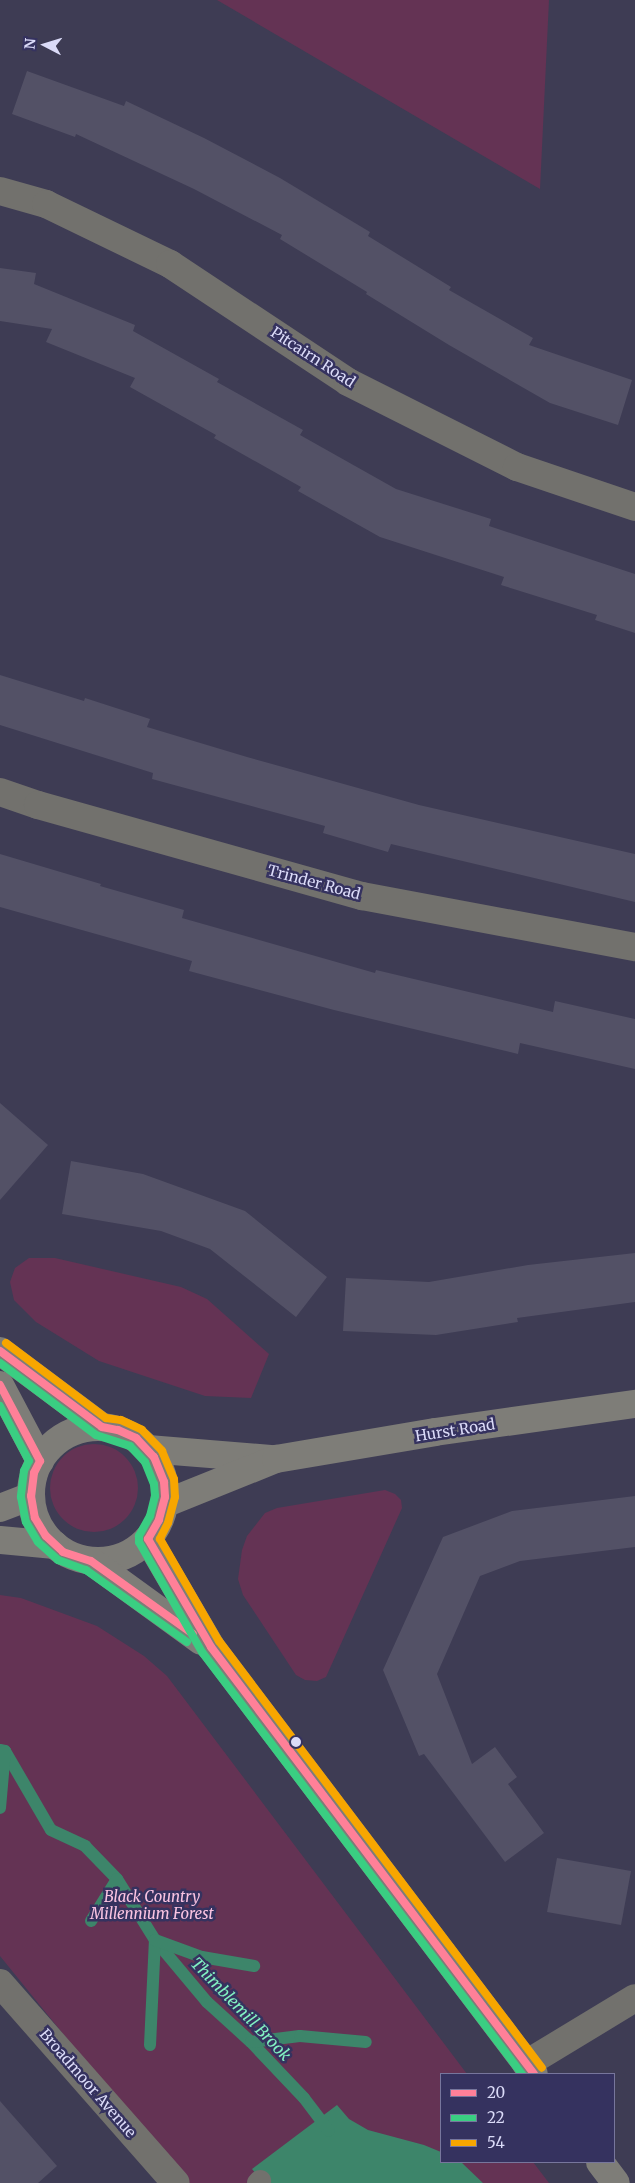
<!DOCTYPE html>
<style>
body{margin:0}
#map{position:relative;width:635px;height:2183px;overflow:hidden;background:#3e3c54;font-family:Merriweather,serif}
div>[style]{position:absolute}
.green>*{inset:0;background:#643354}
.round{border-radius:50%}
.water>*{inset:0;background:#3d856a}
.stream>*{height:12px;margin:-6px;padding:0 6px;transform-origin:6px;border-radius:6px;background:#3d856a}
.building>*{inset:0;background:#535166}
.lane>*{height:22px;margin:-11px;padding:0 11px;transform-origin:11px;border-radius:11px;background:#72716d}
.street>*{height:28px;margin:-14px;padding:0 14px;transform-origin:14px;border-radius:14px;background:#72716d}
.secondary>*{height:28px;margin:-14px;padding:0 14px;transform-origin:14px;border-radius:14px;background:#7e7d78}
.secondary>.ring{margin:-14px;padding:0;box-sizing:content-box;background:none;border:28px solid #7e7d78;border-radius:50%}
.bus-1>*{height:8px;margin:-4px;padding:0 4px;transform-origin:4px;border-radius:4px;background:#ff8098}
.bus-2>*{height:8px;margin:-4px;padding:0 4px;transform-origin:4px;border-radius:4px;background:#3ace82}
.bus-3>*{height:8px;margin:-4px;padding:0 4px;transform-origin:4px;border-radius:4px;background:#f7a600}
.dots>*{width:14px;height:14px;translate:-50% -50%;box-sizing:border-box;border:2px solid #35325f;border-radius:50%}
span{translate:-50% -50%;white-space:nowrap;text-align:center;line-height:1.15;-webkit-text-stroke:5px #35325f;paint-order:stroke}
.street-label{font-size:15px;color:#dbdbf8}
.park-label{font-size:15px;color:#fbc4e2;font-style:italic}
.water-label{font-size:16px;color:#82f1c2;font-style:italic}
.legend{position:absolute;left:440px;top:2073px;width:175px;height:90px;box-sizing:border-box;background:#35325f;border:1px solid #77769c;margin:0;padding:6px 9px;list-style:none;font-size:15px;color:#dbdbf8}
.legend li{display:flex;align-items:center;gap:10px;height:25px}
.legend b{width:25px;border:1px solid #77769c}
.north{position:absolute;left:20px;top:20px;width:50px;height:50px;-webkit-text-stroke:4px #35325f;paint-order:stroke;rotate:275deg;font-size:14px;font-weight:700;line-height:20px;text-align:center;color:#dbdbf8}
.north::after{content:'';display:block;margin:auto;width:18px;height:22px;background:#dbdbf8;clip-path:polygon(50% 0,100% 100%,50% 72%,0 100%)}
</style>
<div id="map">
<div class="green">
<i style="clip-path:polygon(217px 0,549px 0,540px 189px)"></i>
<i style="clip-path:polygon(29px 1258px,55px 1258px,181px 1287px,207px 1299px,269px 1354px,251px 1398px,205px 1396px,99px 1361px,36px 1322px,14px 1300px,10px 1282px,15px 1268px)"></i>
<i class="round" style="left:50px;top:1444px;width:88px;height:88px"></i>
<i style="clip-path:polygon(385px 1490px,395px 1494px,401px 1500px,402px 1508px,326px 1677px,317px 1681px,305px 1680px,296px 1675px,243px 1595px,238px 1579px,242px 1550px,247px 1536px,265px 1513px,277px 1508px)"></i>
<i style="clip-path:polygon(0 1595px,21px 1598px,97px 1626px,144px 1656px,167px 1676px,467px 2074px,441px 2074px,441px 2162px,533px 2162px,549px 2183px,188px 2183px,107px 2088px,0 1956px)"></i>
</div>
<div class="water">
<i style="clip-path:polygon(337px 2105px,349px 2119px,368px 2130px,424px 2145px,441px 2152px,441px 2162px,461px 2162px,483px 2183px,263px 2183px,252px 2169px)"></i>
</div>
<div class="stream">
<i style="left:0;top:1750px;width:5px;rotate:11deg"></i>
<i style="left:5px;top:1751px;width:91px;rotate:59.8deg"></i>
<i style="left:51px;top:1830px;width:38px;rotate:25deg"></i>
<i style="left:85px;top:1846px;width:46px;rotate:45.9deg"></i>
<i style="left:117px;top:1879px;width:72px;rotate:58.1deg"></i>
<i style="left:155px;top:1940px;width:81px;rotate:50deg"></i>
<i style="left:207px;top:2002px;width:59px;rotate:42.3deg"></i>
<i style="left:251px;top:2042px;width:77px;rotate:46.6deg"></i>
<i style="left:304px;top:2098px;width:41px;rotate:52.9deg"></i>
<i style="left:0;top:1808px;width:57px;rotate:-85deg"></i>
<i style="left:91px;top:1921px;width:49px;rotate:-58.2deg"></i>
<i style="left:251px;top:2042px;width:49px;rotate:-7deg"></i>
<i style="left:300px;top:2036px;width:66px;rotate:5.2deg"></i>
<i style="left:150px;top:2045px;width:105px;rotate:-87.3deg"></i>
<i style="left:155px;top:1940px;width:50px;rotate:19.9deg"></i>
<i style="left:202px;top:1957px;width:53px;rotate:9.8deg"></i>
</div>
<div class="building">
<i style="clip-path:polygon(27px 71px,124px 106px,126px 101px,204px 138px,280px 178px,370px 232px,368px 236px,451px 287px,449px 290px,533px 338px,529px 345px,632px 380px,618px 425px,550px 403px,449px 345px,366px 294px,367px 292px,280px 239px,282px 235px,194px 189px,76px 134px,75px 137px,12px 114px)"></i>
<i style="clip-path:polygon(0 268px,36px 273px,34px 284px,135px 325px,133px 331px,219px 379px,217px 382px,303px 430px,300px 435px,396px 489px,491px 519px,489px 526px,635px 574px,635px 633px,595px 620px,597px 615px,501px 585px,504px 577px,380px 537px,298px 491px,301px 487px,214px 438px,216px 435px,130px 387px,135px 378px,46px 342px,52px 329px,0 321px)"></i>
<i style="clip-path:polygon(0 675px,84px 701px,85px 698px,150px 719px,147px 727px,247px 757px,419px 805px,635px 854px,635px 902px,391px 844px,388px 852px,323px 833px,325px 826px,152px 779px,153px 773px,0 725px)"></i>
<i style="clip-path:polygon(0 854px,101px 884px,100px 886px,184px 910px,182px 918px,375px 973px,376px 970px,553px 1012px,555px 1001px,635px 1019px,635px 1069px,520px 1043px,518px 1054px,334px 1010px,189px 971px,192px 961px,0 907px)"></i>
<i style="clip-path:polygon(0 1103px,48px 1145px,0 1200px)"></i>
<i style="clip-path:polygon(71px 1161px,143px 1174px,245px 1211px,327px 1277px,296px 1317px,210px 1249px,161px 1231px,62px 1214px)"></i>
<i style="clip-path:polygon(635px 1253px,635px 1302px,517px 1318px,518px 1322px,436px 1335px,343px 1331px,346px 1278px,429px 1282px,528px 1265px)"></i>
<i style="clip-path:polygon(635px 1496px,635px 1547px,520px 1561px,480px 1576px,437px 1674px,472px 1764px,495px 1747px,517px 1777px,508px 1784px,544px 1833px,505px 1862px,424px 1754px,419px 1756px,383px 1670px,443px 1537px,512px 1511px)"></i>
<i style="clip-path:polygon(557px 1858px,631px 1871px,621px 1925px,547px 1912px)"></i>
<i style="clip-path:polygon(0 2101px,57px 2166px,38px 2183px,0 2183px)"></i>
</div>
<div class="lane">
<i style="left:258px;top:2183px;width:3px;rotate:-45deg"></i>
</div>
<div class="street">
<i style="left:0;top:191px;width:48px;rotate:15.8deg"></i>
<i style="left:46px;top:204px;width:138px;rotate:25.8deg"></i>
<i style="left:170px;top:264px;width:214px;rotate:33.5deg"></i>
<i style="left:348px;top:382px;width:189px;rotate:26.7deg"></i>
<i style="left:517px;top:467px;width:125px;rotate:18.7deg"></i>
<i style="left:0;top:792px;width:40px;rotate:18.9deg"></i>
<i style="left:38px;top:805px;width:337px;rotate:15.7deg"></i>
<i style="left:362px;top:896px;width:278px;rotate:10.6deg"></i>
<i style="left:0;top:1983px;width:266px;rotate:48.7deg"></i>
<i style="left:526px;top:2064px;width:127px;rotate:-31.2deg"></i>
</div>
<div class="secondary">
<i style="left:0;top:1351px;width:127px;rotate:36.7deg"></i>
<i style="left:0;top:1385px;width:86px;rotate:62.2deg"></i>
<i class="ring" style="left:31px;top:1427px;width:106px;height:106px"></i>
<i style="left:148px;top:1449px;width:123px;rotate:4.6deg"></i>
<i style="left:164px;top:1504px;width:121px;rotate:-21.9deg"></i>
<i style="left:276px;top:1459px;width:161px;rotate:-9.6deg"></i>
<i style="left:435px;top:1432px;width:202px;rotate:-8deg"></i>
<i style="left:0;top:1508px;width:33px;rotate:-21deg"></i>
<i style="left:148px;top:1539px;width:125px;rotate:59.7deg"></i>
<i style="left:211px;top:1647px;width:535px;rotate:52.89deg"></i>
<i style="left:0;top:1540px;width:55px;rotate:5.2deg"></i>
<i style="left:91px;top:1561px;width:136px;rotate:36deg"></i>
<i style="left:600px;top:2162px;width:26px;rotate:53deg"></i>
</div>
<div class="bus-1">
<i style="left:0;top:1351px;width:127px;rotate:36.7deg"></i>
<i style="left:102px;top:1427px;width:16px;rotate:11deg"></i>
<i style="left:118px;top:1430px;width:20px;rotate:24deg"></i>
<i style="left:136px;top:1438px;width:26px;rotate:47deg"></i>
<i style="left:154px;top:1457px;width:27px;rotate:68deg"></i>
<i style="left:164px;top:1482px;width:15px;rotate:86deg"></i>
<i style="left:165px;top:1497px;width:24px;rotate:105deg"></i>
<i style="left:159px;top:1520px;width:22px;rotate:120deg"></i>
<i style="left:148px;top:1539px;width:125px;rotate:59.7deg"></i>
<i style="left:211px;top:1647px;width:535px;rotate:52.89deg"></i>
<i style="left:0;top:1385px;width:86px;rotate:62.2deg"></i>
<i style="left:40px;top:1461px;width:13px;rotate:117deg"></i>
<i style="left:34px;top:1473px;width:23px;rotate:97deg"></i>
<i style="left:31px;top:1496px;width:22px;rotate:80deg"></i>
<i style="left:35px;top:1518px;width:21px;rotate:59deg"></i>
<i style="left:46px;top:1536px;width:23px;rotate:43deg"></i>
<i style="left:63px;top:1552px;width:29px;rotate:18deg"></i>
<i style="left:91px;top:1561px;width:125px;rotate:35.6deg"></i>
</div>
<div class="bus-2">
<i style="left:0;top:1363px;width:120px;rotate:36.9deg"></i>
<i style="left:96px;top:1435px;width:36px;rotate:18deg"></i>
<i style="left:130px;top:1446px;width:22px;rotate:47deg"></i>
<i style="left:145px;top:1462px;width:24px;rotate:68deg"></i>
<i style="left:154px;top:1484px;width:12px;rotate:85deg"></i>
<i style="left:155px;top:1496px;width:21px;rotate:104deg"></i>
<i style="left:150px;top:1516px;width:23px;rotate:119deg"></i>
<i style="left:139px;top:1536px;width:6px;rotate:90deg"></i>
<i style="left:139px;top:1542px;width:127px;rotate:60.2deg"></i>
<i style="left:202px;top:1652px;width:530px;rotate:52.83deg"></i>
<i style="left:0;top:1406px;width:62px;rotate:62.2deg"></i>
<i style="left:29px;top:1461px;width:11px;rotate:117deg"></i>
<i style="left:24px;top:1471px;width:26px;rotate:97deg"></i>
<i style="left:21px;top:1497px;width:25px;rotate:79deg"></i>
<i style="left:26px;top:1522px;width:23px;rotate:59deg"></i>
<i style="left:38px;top:1542px;width:27px;rotate:42deg"></i>
<i style="left:58px;top:1560px;width:30px;rotate:20deg"></i>
<i style="left:86px;top:1570px;width:124px;rotate:35.5deg"></i>
</div>
<div class="bus-3">
<i style="left:6px;top:1343px;width:125px;rotate:36.9deg"></i>
<i style="left:106px;top:1418px;width:15px;rotate:8deg"></i>
<i style="left:121px;top:1420px;width:23px;rotate:25deg"></i>
<i style="left:142px;top:1430px;width:29px;rotate:46deg"></i>
<i style="left:162px;top:1451px;width:30px;rotate:67deg"></i>
<i style="left:174px;top:1479px;width:18px;rotate:87deg"></i>
<i style="left:175px;top:1497px;width:27px;rotate:105deg"></i>
<i style="left:168px;top:1523px;width:18px;rotate:117deg"></i>
<i style="left:160px;top:1539px;width:118px;rotate:60deg"></i>
<i style="left:219px;top:1641px;width:535px;rotate:52.89deg"></i>
</div>
<div class="dots">
<i style="left:296px;top:1742px;background:#dbdbf8"></i>
</div>
<div class="street-label">
<span style="left:313px;top:357px;rotate:33deg">Pitcairn Road</span>
<span style="left:314px;top:882px;rotate:15deg">Trinder Road</span>
<span style="left:455px;top:1430px;rotate:-9deg">Hurst Road</span>
<span style="left:88px;top:2083px;rotate:49deg">Broadmoor Avenue</span>
</div>
<div class="park-label">
<span style="left:152px;top:1905px">Black Country<br>Millennium Forest</span>
</div>
<div class="water-label">
<span style="left:241px;top:2009px;rotate:46deg">Thimblemill Brook</span>
</div>
<ul class="legend">
<li><b style="height:6px;background:#ff8098"></b>20</li>
<li><b style="height:6px;background:#3ace82"></b>22</li>
<li><b style="height:6px;background:#f7a600"></b>54</li>
</ul>
<div class="north">N</div>
</div>
